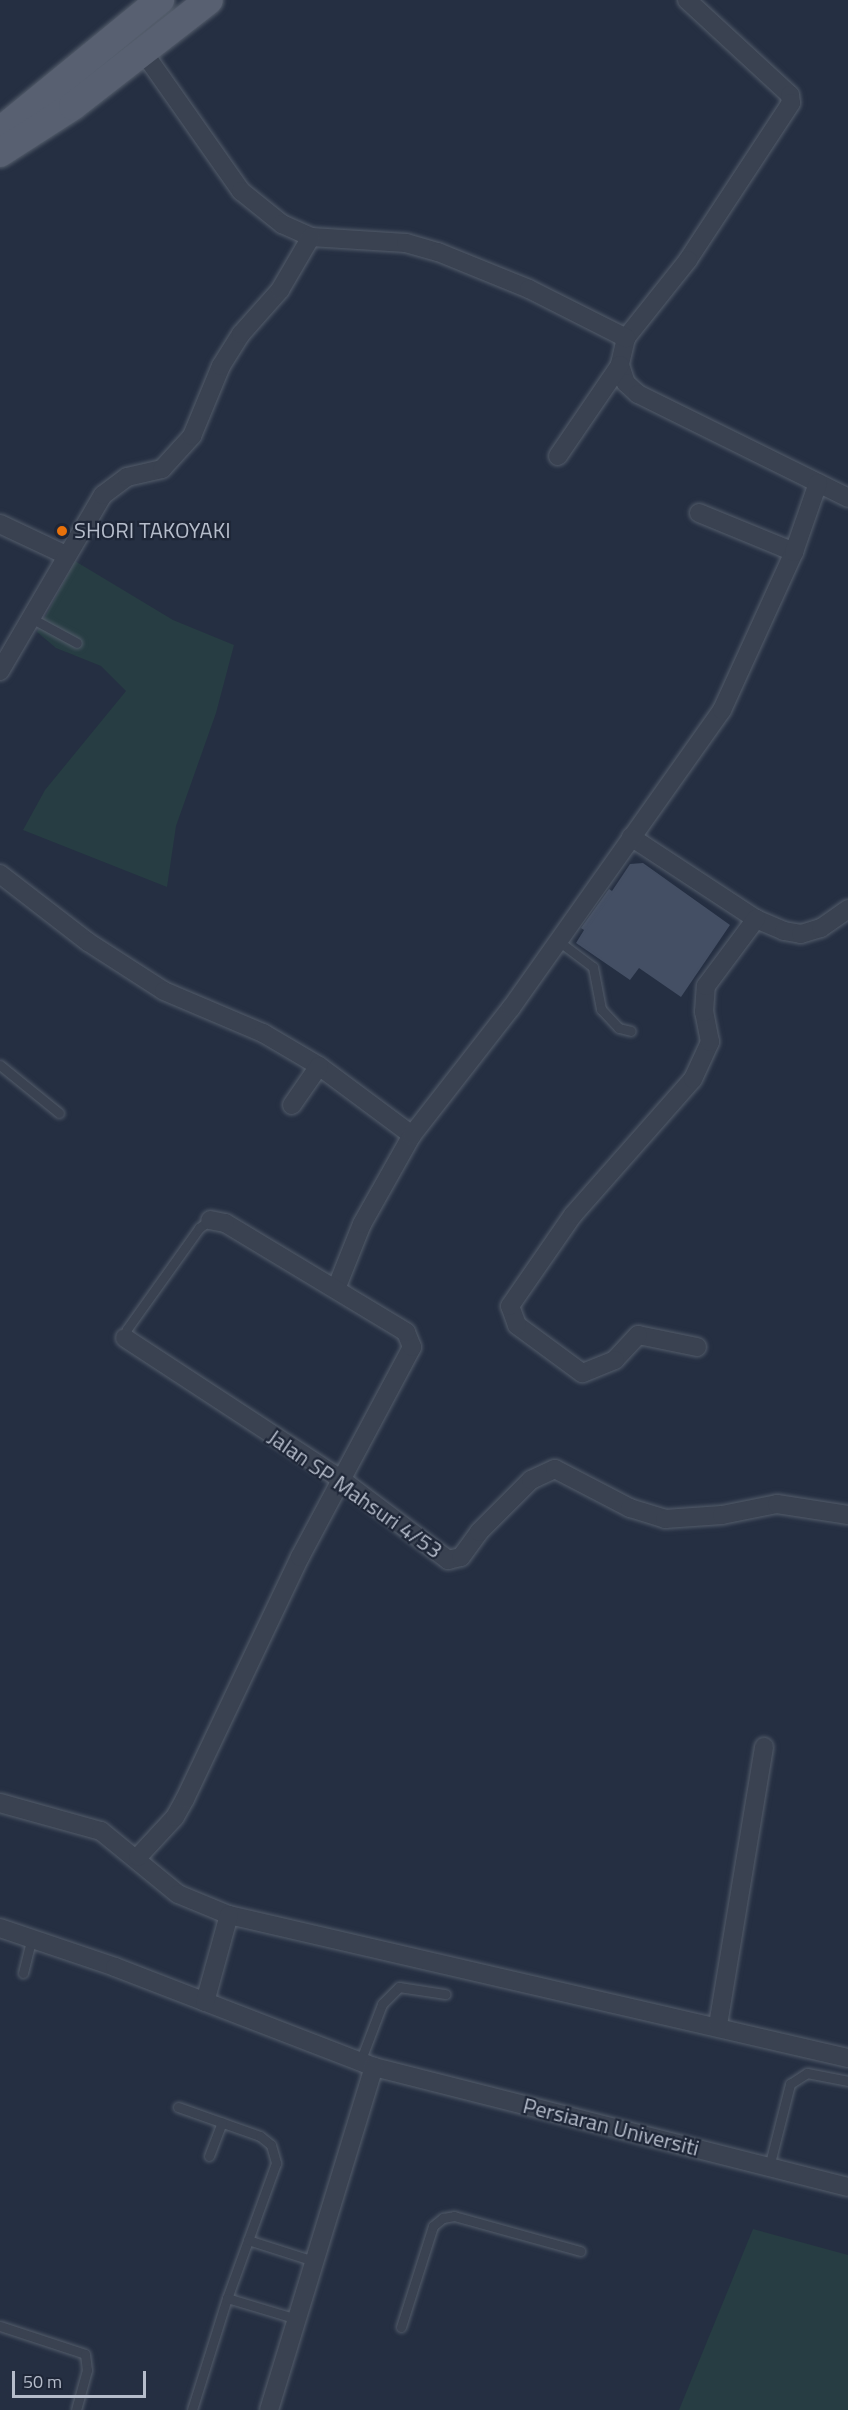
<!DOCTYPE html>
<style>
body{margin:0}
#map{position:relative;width:848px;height:2410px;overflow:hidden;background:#252f42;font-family:"Titillium Web",sans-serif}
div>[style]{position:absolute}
.green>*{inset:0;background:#273d43}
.building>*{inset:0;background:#444f64}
.roads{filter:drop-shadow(0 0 2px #545d6b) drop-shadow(0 0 2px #545d6b)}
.lane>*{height:9px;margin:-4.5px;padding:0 4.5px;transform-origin:4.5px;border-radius:4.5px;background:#3a4251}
.street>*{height:18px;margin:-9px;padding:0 9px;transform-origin:9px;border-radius:9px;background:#3a4251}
.primary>*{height:28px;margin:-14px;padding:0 14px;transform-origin:14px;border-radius:14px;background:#586071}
.dots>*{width:16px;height:16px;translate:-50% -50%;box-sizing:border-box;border:3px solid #1e2637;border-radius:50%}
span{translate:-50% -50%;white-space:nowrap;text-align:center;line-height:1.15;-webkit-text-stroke:4.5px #1e2637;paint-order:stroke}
.poi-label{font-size:22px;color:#b6bdcb}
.left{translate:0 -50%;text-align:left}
.street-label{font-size:22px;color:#b6bdcb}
.scale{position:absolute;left:12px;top:2371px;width:134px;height:27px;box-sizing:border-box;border:3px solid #b6bdcb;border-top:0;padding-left:8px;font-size:18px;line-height:21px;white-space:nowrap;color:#b6bdcb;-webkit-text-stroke:4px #1e2637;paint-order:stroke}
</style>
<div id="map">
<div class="green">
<i style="clip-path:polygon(75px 561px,173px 620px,234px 645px,216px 713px,176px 826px,167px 887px,23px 830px,45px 790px,126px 691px,101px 666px,56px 648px,37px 632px)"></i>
<i style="clip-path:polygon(753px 2229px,848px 2255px,848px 2410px,679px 2410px)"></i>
</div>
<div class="building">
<i style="clip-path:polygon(643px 863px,730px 925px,681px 997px,639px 968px,630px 980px,576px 943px,584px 930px,581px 928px,609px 889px,612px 891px,630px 864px)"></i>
</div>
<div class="roads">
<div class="lane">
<i style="left:31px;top:618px;width:52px;rotate:28.5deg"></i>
<i style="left:557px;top:940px;width:45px;rotate:36.9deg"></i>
<i style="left:593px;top:967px;width:43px;rotate:79.2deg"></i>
<i style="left:601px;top:1009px;width:26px;rotate:47deg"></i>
<i style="left:619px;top:1028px;width:12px;rotate:14deg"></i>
<i style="left:0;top:1065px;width:76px;rotate:39.1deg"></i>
<i style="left:125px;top:1338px;width:9px;rotate:-77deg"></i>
<i style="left:127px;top:1329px;width:124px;rotate:-54.5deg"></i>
<i style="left:199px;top:1228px;width:14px;rotate:-36deg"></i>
<i style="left:23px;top:1973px;width:36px;rotate:-76deg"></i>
<i style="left:360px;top:2062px;width:62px;rotate:-69.2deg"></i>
<i style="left:382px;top:2004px;width:24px;rotate:-45deg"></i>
<i style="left:399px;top:1987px;width:47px;rotate:8.7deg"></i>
<i style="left:178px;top:2107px;width:87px;rotate:19.5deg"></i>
<i style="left:260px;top:2136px;width:14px;rotate:39deg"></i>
<i style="left:271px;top:2145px;width:19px;rotate:74deg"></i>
<i style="left:276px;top:2163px;width:144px;rotate:109.9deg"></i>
<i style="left:227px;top:2298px;width:117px;rotate:107.4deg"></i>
<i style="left:209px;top:2156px;width:36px;rotate:-69deg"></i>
<i style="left:769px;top:2167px;width:86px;rotate:-75.8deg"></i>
<i style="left:790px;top:2084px;width:20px;rotate:-33deg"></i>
<i style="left:807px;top:2073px;width:42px;rotate:11deg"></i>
<i style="left:248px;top:2240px;width:69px;rotate:17.7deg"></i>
<i style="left:227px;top:2298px;width:73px;rotate:16.7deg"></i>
<i style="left:0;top:2326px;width:89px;rotate:18.2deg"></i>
<i style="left:85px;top:2354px;width:16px;rotate:83deg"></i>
<i style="left:87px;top:2370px;width:41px;rotate:105.4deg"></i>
<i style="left:401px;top:2327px;width:106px;rotate:-72.4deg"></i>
<i style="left:433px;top:2226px;width:13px;rotate:-39deg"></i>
<i style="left:443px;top:2218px;width:11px;rotate:-10deg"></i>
<i style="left:454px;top:2216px;width:131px;rotate:15.5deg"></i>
</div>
<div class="street">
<i style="left:687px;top:0;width:140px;rotate:42.7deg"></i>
<i style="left:790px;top:95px;width:8px;rotate:83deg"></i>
<i style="left:791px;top:103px;width:188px;rotate:123.3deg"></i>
<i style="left:688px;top:260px;width:100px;rotate:128.5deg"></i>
<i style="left:626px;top:338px;width:28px;rotate:103deg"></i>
<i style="left:620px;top:365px;width:19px;rotate:72deg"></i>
<i style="left:626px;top:383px;width:16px;rotate:43deg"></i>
<i style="left:638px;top:394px;width:234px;rotate:26.3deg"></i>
<i style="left:144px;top:53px;width:169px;rotate:54.9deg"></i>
<i style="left:241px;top:191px;width:53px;rotate:38.8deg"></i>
<i style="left:282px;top:224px;width:32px;rotate:24deg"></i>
<i style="left:311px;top:237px;width:95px;rotate:3.6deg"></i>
<i style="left:406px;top:243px;width:33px;rotate:16deg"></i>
<i style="left:438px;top:252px;width:98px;rotate:22.1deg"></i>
<i style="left:529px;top:289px;width:109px;rotate:26.8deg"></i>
<i style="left:558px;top:456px;width:110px;rotate:-55.7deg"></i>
<i style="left:699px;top:513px;width:103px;rotate:22.3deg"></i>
<i style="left:0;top:524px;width:73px;rotate:25.2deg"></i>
<i style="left:0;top:671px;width:204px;rotate:-59.7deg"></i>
<i style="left:103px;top:495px;width:30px;rotate:-37deg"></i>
<i style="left:127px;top:477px;width:36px;rotate:-13deg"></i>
<i style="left:162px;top:469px;width:45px;rotate:-47.7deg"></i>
<i style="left:192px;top:436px;width:76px;rotate:-67.5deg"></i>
<i style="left:221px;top:366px;width:38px;rotate:-58deg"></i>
<i style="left:241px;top:334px;width:59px;rotate:-48.4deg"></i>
<i style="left:280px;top:290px;width:61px;rotate:-59.7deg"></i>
<i style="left:631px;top:837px;width:149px;rotate:33.3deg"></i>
<i style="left:756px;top:919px;width:30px;rotate:23deg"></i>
<i style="left:784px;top:931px;width:17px;rotate:10deg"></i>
<i style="left:801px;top:934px;width:21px;rotate:-17deg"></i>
<i style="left:821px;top:928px;width:33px;rotate:-35deg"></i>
<i style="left:0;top:874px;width:111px;rotate:37.7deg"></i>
<i style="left:88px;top:942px;width:90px;rotate:32.8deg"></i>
<i style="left:164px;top:991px;width:108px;rotate:23deg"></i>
<i style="left:263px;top:1033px;width:65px;rotate:30.5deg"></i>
<i style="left:319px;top:1066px;width:116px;rotate:36.6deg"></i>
<i style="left:292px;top:1105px;width:47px;rotate:-55.3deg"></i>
<i style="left:336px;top:1289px;width:70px;rotate:-68.2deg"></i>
<i style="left:362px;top:1224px;width:102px;rotate:-60.7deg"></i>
<i style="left:412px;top:1135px;width:161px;rotate:-52.1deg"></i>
<i style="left:511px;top:1008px;width:365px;rotate:-54.7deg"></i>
<i style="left:722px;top:710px;width:174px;rotate:-65.5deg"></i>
<i style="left:794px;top:552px;width:73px;rotate:-70.8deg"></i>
<i style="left:125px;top:1338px;width:259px;rotate:33.2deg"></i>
<i style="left:342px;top:1480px;width:133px;rotate:37deg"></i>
<i style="left:448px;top:1560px;width:13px;rotate:-13deg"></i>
<i style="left:461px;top:1557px;width:31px;rotate:-54deg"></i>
<i style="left:479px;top:1532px;width:74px;rotate:-45deg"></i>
<i style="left:531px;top:1480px;width:26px;rotate:-25deg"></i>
<i style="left:555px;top:1469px;width:85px;rotate:27.5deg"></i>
<i style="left:630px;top:1508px;width:37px;rotate:17deg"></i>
<i style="left:665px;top:1519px;width:57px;rotate:-4deg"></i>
<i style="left:722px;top:1515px;width:56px;rotate:-11.3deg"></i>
<i style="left:777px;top:1504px;width:72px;rotate:8.8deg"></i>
<i style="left:697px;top:1347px;width:60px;rotate:-168.5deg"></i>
<i style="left:638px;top:1335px;width:34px;rotate:133deg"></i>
<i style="left:615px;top:1360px;width:35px;rotate:158deg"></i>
<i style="left:582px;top:1373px;width:81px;rotate:-143.6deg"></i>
<i style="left:517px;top:1325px;width:20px;rotate:-110deg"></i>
<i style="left:510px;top:1306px;width:111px;rotate:-55.3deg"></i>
<i style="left:573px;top:1215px;width:181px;rotate:-48.6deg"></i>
<i style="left:693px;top:1079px;width:41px;rotate:-65.3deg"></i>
<i style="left:710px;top:1042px;width:31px;rotate:-101deg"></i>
<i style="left:704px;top:1012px;width:26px;rotate:-86deg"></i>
<i style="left:706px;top:986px;width:84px;rotate:-53.3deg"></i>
<i style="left:0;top:1803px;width:105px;rotate:15.5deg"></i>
<i style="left:101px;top:1831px;width:99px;rotate:39.3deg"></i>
<i style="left:178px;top:1894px;width:55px;rotate:22.4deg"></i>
<i style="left:229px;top:1915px;width:635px;rotate:13.01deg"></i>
<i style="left:138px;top:1857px;width:54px;rotate:-47.2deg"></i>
<i style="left:175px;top:1817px;width:21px;rotate:-61deg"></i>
<i style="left:185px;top:1799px;width:268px;rotate:-64.6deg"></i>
<i style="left:300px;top:1557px;width:238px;rotate:-61.9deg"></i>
<i style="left:412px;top:1347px;width:16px;rotate:-112deg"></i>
<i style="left:406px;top:1332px;width:211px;rotate:-148.9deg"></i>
<i style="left:225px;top:1223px;width:15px;rotate:-169deg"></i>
<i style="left:0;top:1928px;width:121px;rotate:18.7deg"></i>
<i style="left:115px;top:1967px;width:278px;rotate:21.1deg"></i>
<i style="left:374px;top:2067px;width:489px;rotate:14.2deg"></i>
<i style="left:205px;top:2002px;width:90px;rotate:-74.6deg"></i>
<i style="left:718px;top:2025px;width:282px;rotate:-80.6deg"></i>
<i style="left:269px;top:2410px;width:359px;rotate:-73deg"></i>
</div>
<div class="primary">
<i style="left:0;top:131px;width:207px;rotate:-39.3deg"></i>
<i style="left:0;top:153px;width:87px;rotate:-32.8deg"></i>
<i style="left:73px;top:106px;width:172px;rotate:-37.9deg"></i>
</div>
</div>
<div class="dots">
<i style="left:62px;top:531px;background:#e8710a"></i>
</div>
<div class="poi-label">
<span class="left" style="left:74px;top:531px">SHORI TAKOYAKI</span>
</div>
<div class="street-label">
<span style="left:355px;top:1494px;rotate:35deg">Jalan SP Mahsuri 4/53</span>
<span style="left:611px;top:2127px;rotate:14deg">Persiaran Universiti</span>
</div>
<div class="scale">50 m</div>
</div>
